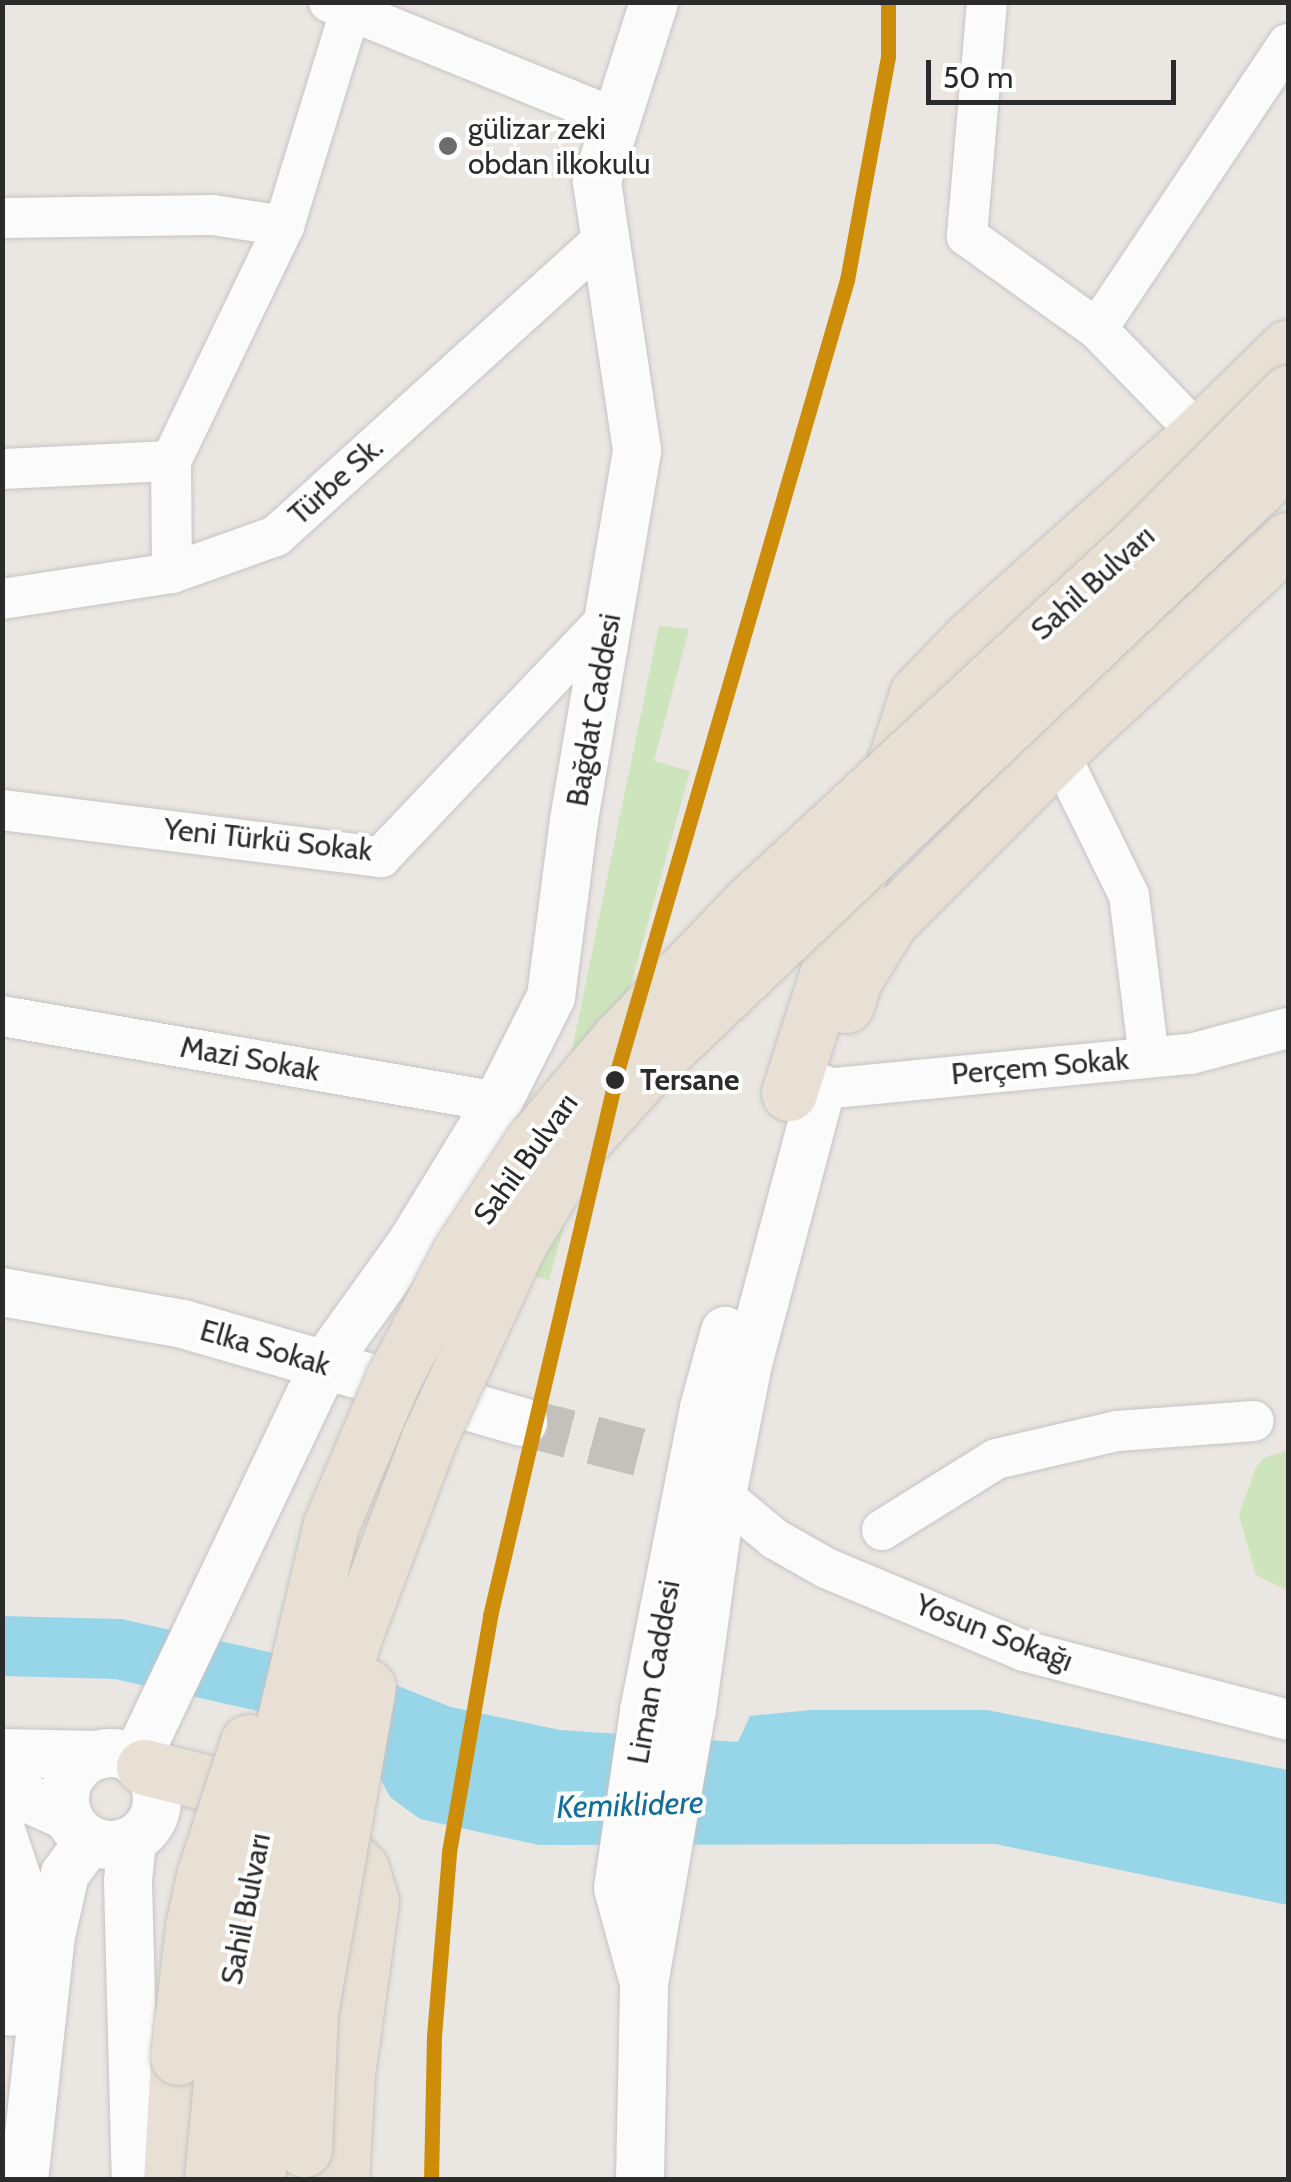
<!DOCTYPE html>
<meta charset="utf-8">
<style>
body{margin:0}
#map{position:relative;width:1291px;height:2182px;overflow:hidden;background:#eae6e2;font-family:Cabin,sans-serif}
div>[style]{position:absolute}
.green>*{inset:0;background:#cde4bc}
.water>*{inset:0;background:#97d5e9}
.river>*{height:60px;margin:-30px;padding:0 30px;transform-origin:30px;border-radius:30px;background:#97d5e9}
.tertiary-tunnel>*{height:48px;margin-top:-24px;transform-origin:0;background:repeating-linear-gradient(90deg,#c4c1bd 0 48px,transparent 0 72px)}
.roads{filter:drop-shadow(0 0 2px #c5c4c4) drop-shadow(0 0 2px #c5c4c4)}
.minor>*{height:40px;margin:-20px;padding:0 20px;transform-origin:20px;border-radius:20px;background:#fcfbfb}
.tertiary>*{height:48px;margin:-24px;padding:0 24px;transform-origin:24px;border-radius:24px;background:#fcfbfb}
.tertiary>.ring{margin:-24px;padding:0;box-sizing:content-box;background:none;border:48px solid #fcfbfb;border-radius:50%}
.trunk>*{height:55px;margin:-27.5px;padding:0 27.5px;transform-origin:27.5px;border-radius:27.5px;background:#e8e0d4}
.bridges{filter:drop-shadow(0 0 2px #c5c4c2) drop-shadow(0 0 2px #c5c4c2)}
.trunk-bridge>*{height:55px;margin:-27.5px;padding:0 27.5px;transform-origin:27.5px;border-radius:27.5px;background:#e8e0d4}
.rail-1>*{height:15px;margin:-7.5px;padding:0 7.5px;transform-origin:7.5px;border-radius:7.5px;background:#ce8d09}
.dots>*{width:28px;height:28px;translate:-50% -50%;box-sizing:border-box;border:5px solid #fff;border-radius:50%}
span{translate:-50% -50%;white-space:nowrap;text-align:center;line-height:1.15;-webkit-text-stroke:8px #fff;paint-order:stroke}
.poi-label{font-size:30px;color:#2b2b2b}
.left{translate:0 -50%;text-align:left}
.street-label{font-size:30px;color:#2b2b2b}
.stop-label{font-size:30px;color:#2b2b2b;font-weight:700}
.water-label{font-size:32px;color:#116d9a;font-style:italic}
.frame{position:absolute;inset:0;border:5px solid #2b2b2b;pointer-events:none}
.scale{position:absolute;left:926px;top:60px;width:250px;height:45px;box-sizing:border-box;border:5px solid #2b2b2b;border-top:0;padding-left:12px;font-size:30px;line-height:35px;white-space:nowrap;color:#2b2b2b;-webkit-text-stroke:8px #fff;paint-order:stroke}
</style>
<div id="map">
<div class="green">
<i style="clip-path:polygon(659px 626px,689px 629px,654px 761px,690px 771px,549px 1280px,526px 1274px)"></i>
<i style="clip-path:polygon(1288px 1450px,1288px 1591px,1256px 1575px,1239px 1515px,1256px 1467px,1264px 1458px)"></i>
</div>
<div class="water">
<i style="clip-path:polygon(388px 1682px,451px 1707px,560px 1730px,738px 1742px,750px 1716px,811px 1710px,987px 1710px,1288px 1770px,1288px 1905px,995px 1844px,539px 1845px,420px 1819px,390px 1797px,367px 1754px)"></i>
</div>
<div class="river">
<i style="left:2px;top:1646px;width:116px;rotate:1.5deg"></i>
<i style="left:118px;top:1649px;width:160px;rotate:12.6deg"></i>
<i style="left:274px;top:1684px;width:73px;rotate:19.9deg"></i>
</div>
<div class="tertiary-tunnel">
<i style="left:523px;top:1422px;width:138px;rotate:14.6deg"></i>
</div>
<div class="roads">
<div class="minor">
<i style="left:329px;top:2px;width:311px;rotate:22.1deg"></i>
<i style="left:987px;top:2px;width:235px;rotate:94.9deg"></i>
<i style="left:967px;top:236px;width:160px;rotate:35.6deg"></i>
<i style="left:1097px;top:329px;width:146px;rotate:45.8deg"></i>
<i style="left:2px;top:218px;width:211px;rotate:-0.8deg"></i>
<i style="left:213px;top:215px;width:72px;rotate:8.8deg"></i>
<i style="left:1097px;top:329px;width:343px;rotate:-56.2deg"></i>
<i style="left:171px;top:461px;width:112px;rotate:89.5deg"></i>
<i style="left:2px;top:469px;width:169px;rotate:-2.7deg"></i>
<i style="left:171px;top:461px;width:261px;rotate:-64.3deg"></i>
<i style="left:284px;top:226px;width:234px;rotate:-72.9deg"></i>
<i style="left:2px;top:599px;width:172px;rotate:-8.7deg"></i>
<i style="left:172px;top:573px;width:110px;rotate:-19.6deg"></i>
<i style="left:276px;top:536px;width:444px;rotate:-42.2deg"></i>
<i style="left:1044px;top:734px;width:24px;rotate:52deg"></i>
<i style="left:1059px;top:753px;width:158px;rotate:63.8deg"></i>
<i style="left:1129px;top:895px;width:163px;rotate:83deg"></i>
<i style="left:2px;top:810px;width:382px;rotate:7.1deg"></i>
<i style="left:381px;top:857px;width:335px;rotate:-46.5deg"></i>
<i style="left:2px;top:1016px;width:503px;rotate:9.84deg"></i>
<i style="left:793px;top:1092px;width:400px;rotate:-5.5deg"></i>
<i style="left:1191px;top:1054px;width:100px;rotate:-15deg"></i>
<i style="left:722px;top:1495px;width:69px;rotate:39.7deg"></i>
<i style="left:775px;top:1539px;width:59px;rotate:29.6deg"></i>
<i style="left:826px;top:1568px;width:215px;rotate:22.7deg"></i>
<i style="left:1024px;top:1651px;width:273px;rotate:14.6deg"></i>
<i style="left:882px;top:1530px;width:134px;rotate:-31.9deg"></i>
<i style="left:996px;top:1459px;width:124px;rotate:-13deg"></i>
<i style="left:1117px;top:1431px;width:137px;rotate:-4.2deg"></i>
</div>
<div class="tertiary">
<i style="left:2px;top:1292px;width:184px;rotate:10deg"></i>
<i style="left:183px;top:1324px;width:354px;rotate:16.1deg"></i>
<i style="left:2px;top:1753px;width:97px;rotate:1.2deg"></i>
<i class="ring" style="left:65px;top:1753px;width:44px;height:44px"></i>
<i style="left:135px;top:1762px;width:440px;rotate:-64.5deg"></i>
<i style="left:324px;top:1365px;width:149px;rotate:-54.3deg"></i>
<i style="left:411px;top:1244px;width:167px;rotate:-58.5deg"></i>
<i style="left:498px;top:1102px;width:118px;rotate:-63.2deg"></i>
<i style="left:551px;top:997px;width:178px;rotate:-82.6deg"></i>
<i style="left:574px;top:820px;width:375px;rotate:-80.3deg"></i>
<i style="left:637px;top:450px;width:272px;rotate:-98.5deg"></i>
<i style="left:597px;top:181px;width:188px;rotate:-72.3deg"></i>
<i style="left:2px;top:1787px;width:73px;rotate:24.1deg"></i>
<i style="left:2px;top:1833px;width:51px;rotate:71.6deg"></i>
<i style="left:18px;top:1881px;width:131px;rotate:93.1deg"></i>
<i style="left:132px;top:1841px;width:40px;rotate:95.7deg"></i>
<i style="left:128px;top:1881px;width:299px;rotate:88.5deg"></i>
<i style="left:642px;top:1976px;width:91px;rotate:-105.3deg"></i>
<i style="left:618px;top:1888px;width:179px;rotate:-81.6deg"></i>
<i style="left:644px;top:1711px;width:309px;rotate:-78.8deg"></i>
<i style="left:704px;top:1408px;width:80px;rotate:-74.7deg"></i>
<i style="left:24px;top:2180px;width:245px;rotate:-83.7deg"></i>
<i style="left:51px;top:1936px;width:64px;rotate:-77.3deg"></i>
<i style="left:65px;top:1874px;width:42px;rotate:-53.7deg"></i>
<i style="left:640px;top:2180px;width:196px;rotate:-88.8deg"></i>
<i style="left:644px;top:1984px;width:278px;rotate:-80.1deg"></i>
<i style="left:692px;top:1710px;width:217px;rotate:-82.1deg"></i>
<i style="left:722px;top:1495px;width:134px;rotate:-78.8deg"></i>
<i style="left:748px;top:1364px;width:285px;rotate:-75.1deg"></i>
</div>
<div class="trunk">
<i style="left:846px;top:1005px;width:28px;rotate:-72deg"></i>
<i style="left:855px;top:978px;width:67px;rotate:-58.4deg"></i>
<i style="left:890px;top:921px;width:266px;rotate:-45deg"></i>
<i style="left:1078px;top:733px;width:285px;rotate:-42.6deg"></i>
<i style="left:789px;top:1093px;width:419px;rotate:-72.2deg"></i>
<i style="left:917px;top:694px;width:76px;rotate:-46.1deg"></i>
<i style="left:970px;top:639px;width:307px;rotate:-41.8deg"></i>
<i style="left:1199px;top:434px;width:124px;rotate:-44.3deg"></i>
<i style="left:144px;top:1767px;width:107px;rotate:14deg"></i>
<i style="left:248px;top:1793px;width:79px;rotate:26.2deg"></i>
<i style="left:319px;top:1828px;width:59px;rotate:44.3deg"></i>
<i style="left:361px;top:1869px;width:34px;rotate:73deg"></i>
<i style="left:371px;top:1901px;width:175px;rotate:97.9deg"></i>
<i style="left:347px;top:2074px;width:106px;rotate:93.2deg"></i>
<i style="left:171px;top:2180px;width:123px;rotate:-86.7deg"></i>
</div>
</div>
<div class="bridges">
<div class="trunk-bridge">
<i style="left:178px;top:2057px;width:131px;rotate:-83.4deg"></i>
<i style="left:193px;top:1927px;width:52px;rotate:-77.8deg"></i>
<i style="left:204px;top:1876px;width:141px;rotate:-71.8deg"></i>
<i style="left:304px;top:2149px;width:137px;rotate:-87.5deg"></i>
<i style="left:310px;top:2012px;width:330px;rotate:-79.9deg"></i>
<i style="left:212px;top:2180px;width:195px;rotate:-84.7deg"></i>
<i style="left:230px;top:1986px;width:103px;rotate:-81.1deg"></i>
<i style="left:246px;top:1884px;width:369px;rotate:-76.7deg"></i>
<i style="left:331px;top:1525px;width:159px;rotate:-67deg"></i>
<i style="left:393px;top:1379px;width:144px;rotate:-62.2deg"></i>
<i style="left:460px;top:1252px;width:133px;rotate:-56.7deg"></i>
<i style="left:533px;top:1141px;width:133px;rotate:-49.9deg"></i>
<i style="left:619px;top:1039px;width:190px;rotate:-46.1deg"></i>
<i style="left:751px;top:902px;width:533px;rotate:-42.79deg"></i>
<i style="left:1142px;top:540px;width:207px;rotate:-45.2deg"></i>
<i style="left:257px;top:2180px;width:202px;rotate:-85.4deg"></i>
<i style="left:273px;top:1979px;width:121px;rotate:-80deg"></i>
<i style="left:294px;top:1860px;width:119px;rotate:-76.9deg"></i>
<i style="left:321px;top:1744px;width:115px;rotate:-72.8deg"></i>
<i style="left:355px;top:1634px;width:210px;rotate:-69.3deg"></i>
<i style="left:429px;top:1438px;width:213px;rotate:-65.2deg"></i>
<i style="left:518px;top:1245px;width:116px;rotate:-58.8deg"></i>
<i style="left:578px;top:1146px;width:118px;rotate:-47.8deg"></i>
<i style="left:657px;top:1059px;width:871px;rotate:-43.56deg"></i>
</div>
</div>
<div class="rail-1">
<i style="left:431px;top:2180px;width:144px;rotate:-88.8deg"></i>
<i style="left:434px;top:2036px;width:185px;rotate:-85.3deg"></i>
<i style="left:449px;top:1852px;width:240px;rotate:-80.1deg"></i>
<i style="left:490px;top:1616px;width:563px;rotate:-76.85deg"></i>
<i style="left:618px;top:1068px;width:821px;rotate:-73.8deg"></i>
<i style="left:847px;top:280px;width:227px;rotate:-79.6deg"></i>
<i style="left:888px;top:57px;width:55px;rotate:-90deg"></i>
</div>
<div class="dots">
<i style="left:448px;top:146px;background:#6e6c6b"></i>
<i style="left:615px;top:1080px;background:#2b2b2b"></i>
</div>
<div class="poi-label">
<span class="left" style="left:468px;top:146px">gülizar zeki<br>obdan ilkokulu</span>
</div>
<div class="street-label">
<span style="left:336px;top:481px;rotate:-42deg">Türbe Sk.</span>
<span style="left:1093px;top:583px;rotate:-42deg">Sahil Bulvarı</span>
<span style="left:594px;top:710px;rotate:-80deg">Bağdat Caddesi</span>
<span style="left:268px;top:840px;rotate:6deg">Yeni Türkü Sokak</span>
<span style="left:250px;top:1059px;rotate:10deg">Mazi Sokak</span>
<span style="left:1040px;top:1067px;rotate:-5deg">Perçem Sokak</span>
<span style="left:526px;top:1159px;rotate:-54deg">Sahil Bulvarı</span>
<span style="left:265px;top:1348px;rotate:16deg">Elka Sokak</span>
<span style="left:994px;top:1633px;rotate:21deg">Yosun Sokağı</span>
<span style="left:654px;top:1672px;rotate:-80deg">Liman Caddesi</span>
<span style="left:246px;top:1909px;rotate:-79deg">Sahil Bulvarı</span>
</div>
<div class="stop-label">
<span class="left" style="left:640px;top:1080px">Tersane</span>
</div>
<div class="water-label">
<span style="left:630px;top:1805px;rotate:-2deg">Kemiklidere</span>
</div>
<div class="frame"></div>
<div class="scale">50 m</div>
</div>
